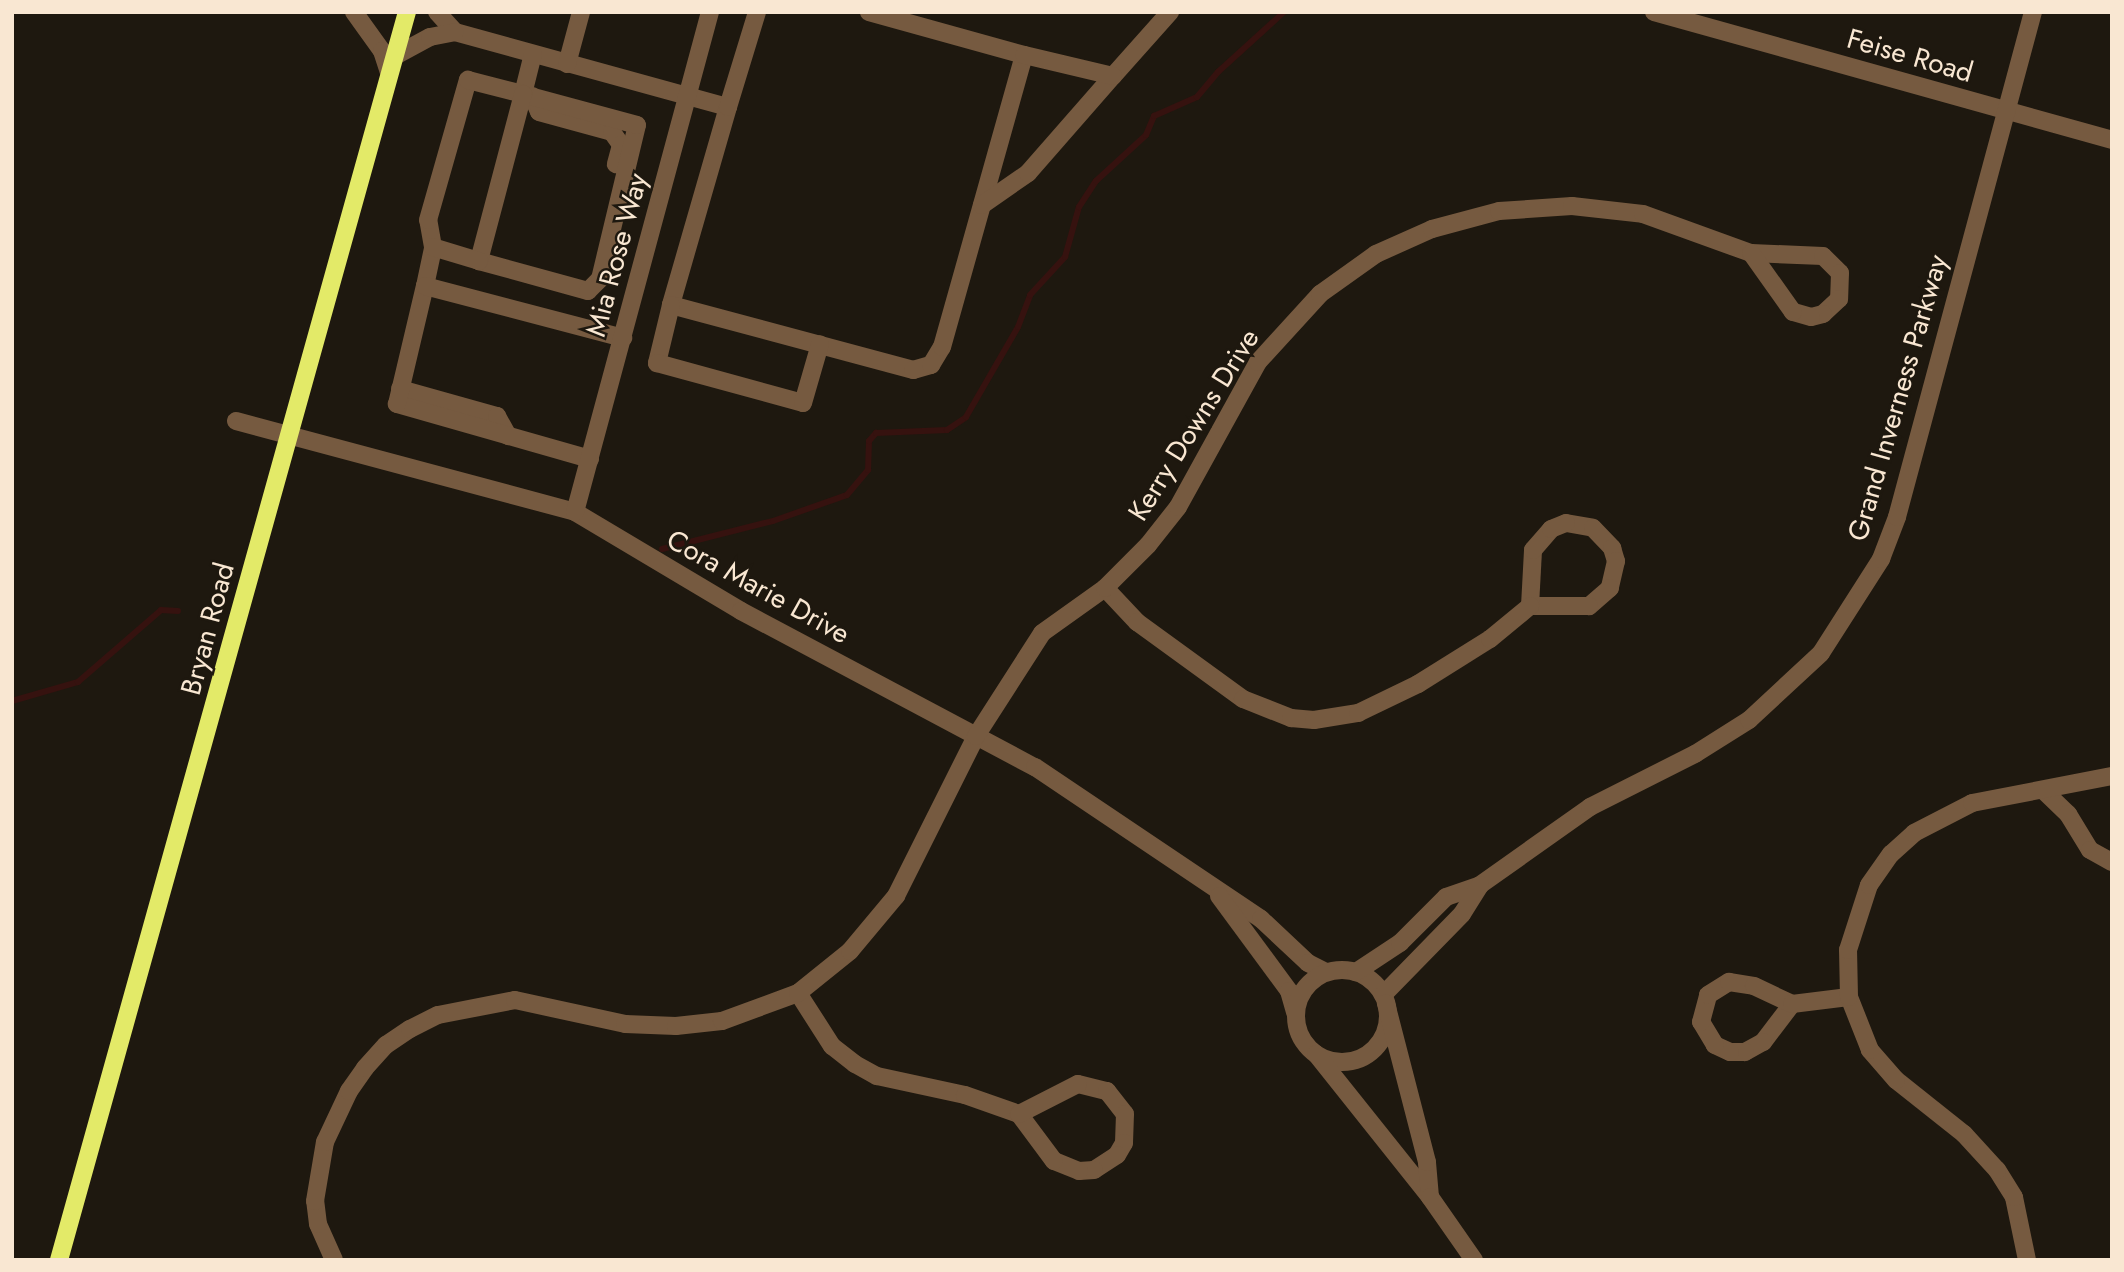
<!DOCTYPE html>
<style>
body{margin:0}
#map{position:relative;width:2124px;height:1272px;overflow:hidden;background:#1e180f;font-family:Jost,sans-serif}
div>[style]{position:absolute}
.stream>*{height:6px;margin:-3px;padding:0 3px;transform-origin:3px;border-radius:3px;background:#36120f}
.minor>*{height:18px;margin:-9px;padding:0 9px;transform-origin:9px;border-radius:9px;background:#765a40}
.minor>.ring{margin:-9px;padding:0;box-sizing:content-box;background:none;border:18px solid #765a40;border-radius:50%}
.major>*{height:18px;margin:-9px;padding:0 9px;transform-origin:9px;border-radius:9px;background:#e3ea68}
span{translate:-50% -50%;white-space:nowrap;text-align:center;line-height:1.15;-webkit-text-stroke:5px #1e180f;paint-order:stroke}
.street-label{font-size:28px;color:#f9e7d2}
.frame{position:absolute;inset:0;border:14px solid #f9e7d2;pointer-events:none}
</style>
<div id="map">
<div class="stream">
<i style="left:662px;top:549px;width:114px;rotate:-14.2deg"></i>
<i style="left:773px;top:521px;width:78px;rotate:-19.4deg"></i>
<i style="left:847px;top:495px;width:33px;rotate:-50deg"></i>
<i style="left:868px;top:470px;width:29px;rotate:-88deg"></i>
<i style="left:869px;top:441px;width:11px;rotate:-49deg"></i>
<i style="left:876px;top:433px;width:71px;rotate:-2.4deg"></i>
<i style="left:947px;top:430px;width:23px;rotate:-34deg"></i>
<i style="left:966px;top:417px;width:104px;rotate:-60deg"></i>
<i style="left:1018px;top:327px;width:34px;rotate:-69deg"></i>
<i style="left:1030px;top:295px;width:52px;rotate:-47.4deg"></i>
<i style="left:1065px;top:257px;width:52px;rotate:-74.4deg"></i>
<i style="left:1079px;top:207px;width:31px;rotate:-57deg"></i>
<i style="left:1096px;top:181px;width:68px;rotate:-42.6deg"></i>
<i style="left:1146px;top:135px;width:21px;rotate:-67deg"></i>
<i style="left:1154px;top:116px;width:47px;rotate:-23.8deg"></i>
<i style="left:1197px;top:97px;width:33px;rotate:-50deg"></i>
<i style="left:1218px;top:72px;width:89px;rotate:-42.3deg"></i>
<i style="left:12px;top:701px;width:69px;rotate:-16.1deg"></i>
<i style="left:78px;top:682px;width:110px;rotate:-40.9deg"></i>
<i style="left:161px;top:610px;width:17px;rotate:3deg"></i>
</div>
<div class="minor">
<i style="left:354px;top:12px;width:48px;rotate:54.3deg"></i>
<i style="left:382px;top:51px;width:22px;rotate:72deg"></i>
<i style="left:437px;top:12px;width:27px;rotate:48deg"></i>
<i style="left:455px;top:32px;width:283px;rotate:15.4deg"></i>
<i style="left:728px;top:107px;width:206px;rotate:106.1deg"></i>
<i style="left:671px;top:305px;width:251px;rotate:15deg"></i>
<i style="left:913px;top:370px;width:19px;rotate:-16deg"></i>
<i style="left:931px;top:365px;width:21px;rotate:-59deg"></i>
<i style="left:942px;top:347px;width:303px;rotate:-74.3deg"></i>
<i style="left:1024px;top:55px;width:161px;rotate:-164.5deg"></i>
<i style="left:1654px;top:12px;width:476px;rotate:15.6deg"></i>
<i style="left:393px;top:57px;width:42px;rotate:-28.4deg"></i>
<i style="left:430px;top:37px;width:25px;rotate:-11deg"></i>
<i style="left:567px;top:64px;width:54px;rotate:-74.9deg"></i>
<i style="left:1113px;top:76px;width:86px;rotate:-48.3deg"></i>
<i style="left:532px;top:96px;width:17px;rotate:66deg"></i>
<i style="left:539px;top:112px;width:76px;rotate:15.3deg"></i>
<i style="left:612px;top:132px;width:16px;rotate:55deg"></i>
<i style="left:621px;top:145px;width:20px;rotate:105deg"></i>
<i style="left:728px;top:107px;width:99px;rotate:-73deg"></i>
<i style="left:982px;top:205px;width:56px;rotate:-34.8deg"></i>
<i style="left:1028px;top:173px;width:129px;rotate:-48.8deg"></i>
<i style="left:1113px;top:76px;width:91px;rotate:-166.7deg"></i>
<i style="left:479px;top:261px;width:113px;rotate:15.4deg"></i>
<i style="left:588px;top:291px;width:17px;rotate:-45deg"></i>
<i style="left:600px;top:279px;width:158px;rotate:-76.5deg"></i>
<i style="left:637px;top:125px;width:118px;rotate:-164.8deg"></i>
<i style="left:523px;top:94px;width:41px;rotate:-76deg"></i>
<i style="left:425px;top:286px;width:40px;rotate:-78deg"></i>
<i style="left:433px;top:247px;width:27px;rotate:-100deg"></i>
<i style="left:428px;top:220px;width:146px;rotate:-74.1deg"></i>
<i style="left:468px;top:80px;width:57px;rotate:14.3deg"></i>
<i style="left:523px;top:94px;width:173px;rotate:104.8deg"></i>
<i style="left:479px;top:261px;width:48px;rotate:-163.1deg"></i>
<i style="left:671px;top:305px;width:60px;rotate:103.6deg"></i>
<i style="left:657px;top:363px;width:151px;rotate:15.3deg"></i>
<i style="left:803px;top:403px;width:61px;rotate:-73.9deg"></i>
<i style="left:400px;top:389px;width:101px;rotate:15.6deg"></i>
<i style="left:497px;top:416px;width:23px;rotate:61deg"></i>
<i style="left:236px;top:421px;width:351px;rotate:15deg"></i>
<i style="left:575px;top:512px;width:193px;rotate:30.8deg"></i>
<i style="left:741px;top:611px;width:333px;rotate:28deg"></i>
<i style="left:1035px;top:767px;width:272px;rotate:33.9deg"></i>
<i style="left:1261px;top:919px;width:64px;rotate:43.1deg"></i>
<i style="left:1308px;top:963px;width:20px;rotate:27deg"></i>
<i style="left:590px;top:459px;width:201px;rotate:-164.1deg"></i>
<i style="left:397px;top:404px;width:121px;rotate:-76.7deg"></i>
<i style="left:425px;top:286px;width:205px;rotate:14.7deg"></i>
<i style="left:575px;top:512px;width:518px;rotate:-74.89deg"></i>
<i style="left:1566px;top:523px;width:27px;rotate:10deg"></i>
<i style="left:1593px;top:528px;width:28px;rotate:46deg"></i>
<i style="left:1612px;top:548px;width:14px;rotate:73deg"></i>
<i style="left:1616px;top:561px;width:28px;rotate:103deg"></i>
<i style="left:1610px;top:588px;width:28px;rotate:139deg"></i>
<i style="left:1589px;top:606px;width:59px;rotate:180deg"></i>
<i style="left:1530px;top:606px;width:56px;rotate:-86.9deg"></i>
<i style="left:1533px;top:550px;width:28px;rotate:-49deg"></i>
<i style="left:1551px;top:529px;width:16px;rotate:-22deg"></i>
<i style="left:1105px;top:588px;width:47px;rotate:46.7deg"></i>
<i style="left:1137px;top:622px;width:131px;rotate:36deg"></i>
<i style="left:1243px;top:699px;width:52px;rotate:21.6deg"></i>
<i style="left:1291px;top:718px;width:23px;rotate:5deg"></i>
<i style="left:1314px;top:720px;width:45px;rotate:-9deg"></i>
<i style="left:1358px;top:713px;width:67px;rotate:-25.8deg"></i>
<i style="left:1418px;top:684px;width:85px;rotate:-32deg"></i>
<i style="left:1490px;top:639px;width:52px;rotate:-39.5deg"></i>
<i style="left:2043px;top:790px;width:35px;rotate:44deg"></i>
<i style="left:2068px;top:814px;width:42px;rotate:58.6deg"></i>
<i style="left:2090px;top:850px;width:25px;rotate:29deg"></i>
<i style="left:1219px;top:896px;width:118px;rotate:53.6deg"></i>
<i style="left:1289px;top:991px;width:22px;rotate:74deg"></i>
<i class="ring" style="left:1296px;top:970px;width:74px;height:74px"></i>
<i style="left:1356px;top:972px;width:53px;rotate:-33.4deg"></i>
<i style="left:1400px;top:943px;width:65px;rotate:-45deg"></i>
<i style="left:1446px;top:897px;width:36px;rotate:-19deg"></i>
<i style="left:1480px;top:885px;width:135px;rotate:-35.3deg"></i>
<i style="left:1590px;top:807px;width:118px;rotate:-26.8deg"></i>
<i style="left:1695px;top:754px;width:64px;rotate:-32.2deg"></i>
<i style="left:1749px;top:720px;width:98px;rotate:-42.9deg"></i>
<i style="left:1821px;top:653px;width:112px;rotate:-57.4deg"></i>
<i style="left:1881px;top:559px;width:45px;rotate:-69.1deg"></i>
<i style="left:1897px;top:517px;width:523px;rotate:-74.93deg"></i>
<i style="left:798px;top:993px;width:63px;rotate:57.3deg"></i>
<i style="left:832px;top:1046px;width:29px;rotate:38deg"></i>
<i style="left:855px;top:1064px;width:25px;rotate:29deg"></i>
<i style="left:877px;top:1076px;width:90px;rotate:12.2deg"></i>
<i style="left:965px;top:1095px;width:57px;rotate:19.4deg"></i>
<i style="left:1383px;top:995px;width:113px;rotate:-45.7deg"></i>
<i style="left:1462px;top:914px;width:34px;rotate:-58deg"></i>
<i style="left:1792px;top:1004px;width:48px;rotate:127.3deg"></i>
<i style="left:1763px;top:1042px;width:21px;rotate:151deg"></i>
<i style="left:1745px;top:1052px;width:15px;rotate:180deg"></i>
<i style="left:1730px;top:1052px;width:17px;rotate:-155deg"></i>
<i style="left:1715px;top:1045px;width:27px;rotate:-121deg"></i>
<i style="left:1701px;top:1022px;width:28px;rotate:-75deg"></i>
<i style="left:1708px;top:995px;width:25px;rotate:-32deg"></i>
<i style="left:1729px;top:982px;width:25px;rotate:9deg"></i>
<i style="left:1754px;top:986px;width:42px;rotate:25.3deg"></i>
<i style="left:1792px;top:1004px;width:57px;rotate:-7deg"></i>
<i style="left:1316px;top:1054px;width:183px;rotate:51.4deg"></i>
<i style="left:1430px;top:1197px;width:35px;rotate:-95deg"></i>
<i style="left:1427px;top:1162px;width:164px;rotate:-104.5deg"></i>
<i style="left:1078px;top:1084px;width:30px;rotate:14deg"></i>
<i style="left:1107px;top:1091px;width:29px;rotate:52deg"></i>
<i style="left:1125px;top:1114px;width:29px;rotate:92deg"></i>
<i style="left:1124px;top:1143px;width:14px;rotate:120deg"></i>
<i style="left:1117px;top:1155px;width:27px;rotate:147deg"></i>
<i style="left:1094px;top:1170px;width:15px;rotate:176deg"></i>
<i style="left:1079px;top:1171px;width:27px;rotate:-158deg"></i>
<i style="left:1054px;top:1161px;width:59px;rotate:-126.7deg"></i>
<i style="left:1019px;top:1114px;width:66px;rotate:-27deg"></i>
<i style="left:1430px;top:1197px;width:77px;rotate:55.1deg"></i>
<i style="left:334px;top:1260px;width:39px;rotate:-114deg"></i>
<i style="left:318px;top:1224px;width:23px;rotate:-97deg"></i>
<i style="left:315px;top:1201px;width:60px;rotate:-80.4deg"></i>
<i style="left:325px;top:1142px;width:56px;rotate:-64.8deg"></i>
<i style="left:349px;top:1091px;width:28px;rotate:-55deg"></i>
<i style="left:365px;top:1068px;width:31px;rotate:-48deg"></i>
<i style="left:386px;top:1045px;width:29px;rotate:-34deg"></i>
<i style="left:410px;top:1029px;width:31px;rotate:-27deg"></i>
<i style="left:438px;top:1015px;width:78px;rotate:-11deg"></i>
<i style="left:515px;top:1000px;width:113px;rotate:12.3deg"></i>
<i style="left:625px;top:1024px;width:51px;rotate:2.2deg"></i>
<i style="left:676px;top:1026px;width:46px;rotate:-6.2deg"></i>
<i style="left:722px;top:1021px;width:81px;rotate:-20.2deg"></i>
<i style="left:798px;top:993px;width:67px;rotate:-38.9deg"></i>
<i style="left:850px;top:951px;width:72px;rotate:-50.1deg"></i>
<i style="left:896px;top:896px;width:179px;rotate:-63.4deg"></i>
<i style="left:976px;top:736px;width:122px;rotate:-57.3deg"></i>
<i style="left:1042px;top:633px;width:77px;rotate:-35.5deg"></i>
<i style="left:1105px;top:588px;width:61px;rotate:-45deg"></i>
<i style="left:1148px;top:545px;width:48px;rotate:-51.7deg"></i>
<i style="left:1178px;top:507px;width:166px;rotate:-61.1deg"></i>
<i style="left:1258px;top:362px;width:92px;rotate:-47.6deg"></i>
<i style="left:1320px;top:294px;width:69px;rotate:-35.5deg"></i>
<i style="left:1376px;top:254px;width:61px;rotate:-24.1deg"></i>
<i style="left:1432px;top:229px;width:69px;rotate:-15deg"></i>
<i style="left:1499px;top:211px;width:73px;rotate:-3.9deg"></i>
<i style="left:1572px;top:206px;width:71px;rotate:6.4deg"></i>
<i style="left:1643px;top:214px;width:115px;rotate:19.9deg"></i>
<i style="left:1751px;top:253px;width:72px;rotate:2.4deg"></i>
<i style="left:1823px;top:256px;width:24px;rotate:45deg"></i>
<i style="left:1840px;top:273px;width:26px;rotate:92deg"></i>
<i style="left:1839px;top:299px;width:22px;rotate:137deg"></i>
<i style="left:1823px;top:314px;width:12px;rotate:166deg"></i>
<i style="left:1811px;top:317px;width:19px;rotate:-164deg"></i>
<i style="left:1793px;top:312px;width:72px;rotate:-125.4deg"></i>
<i style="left:2027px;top:1260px;width:64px;rotate:-101.7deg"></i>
<i style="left:2014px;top:1197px;width:32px;rotate:-122deg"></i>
<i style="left:1997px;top:1170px;width:49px;rotate:-132.5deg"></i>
<i style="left:1964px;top:1134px;width:87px;rotate:-141.5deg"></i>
<i style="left:1896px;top:1080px;width:40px;rotate:-131deg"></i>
<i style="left:1870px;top:1050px;width:57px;rotate:-111.6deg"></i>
<i style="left:1849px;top:997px;width:47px;rotate:-91.2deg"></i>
<i style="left:1848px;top:950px;width:68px;rotate:-72.1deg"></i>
<i style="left:1869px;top:885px;width:38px;rotate:-55deg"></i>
<i style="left:1891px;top:854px;width:31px;rotate:-42deg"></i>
<i style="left:1914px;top:833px;width:65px;rotate:-27.3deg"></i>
<i style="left:1972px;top:803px;width:143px;rotate:-10.9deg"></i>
</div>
<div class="major">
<i style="left:59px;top:1260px;width:1296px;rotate:-74.42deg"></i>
</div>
<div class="street-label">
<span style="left:1910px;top:56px;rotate:16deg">Feise Road</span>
<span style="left:617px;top:255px;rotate:-75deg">Mia Rose Way</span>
<span style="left:1898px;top:398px;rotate:-74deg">Grand Inverness Parkway</span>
<span style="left:1194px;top:425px;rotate:-58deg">Kerry Downs Drive</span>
<span style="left:758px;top:587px;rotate:29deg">Cora Marie Drive</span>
<span style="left:208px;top:629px;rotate:-75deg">Bryan Road</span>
</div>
<div class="frame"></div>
</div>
